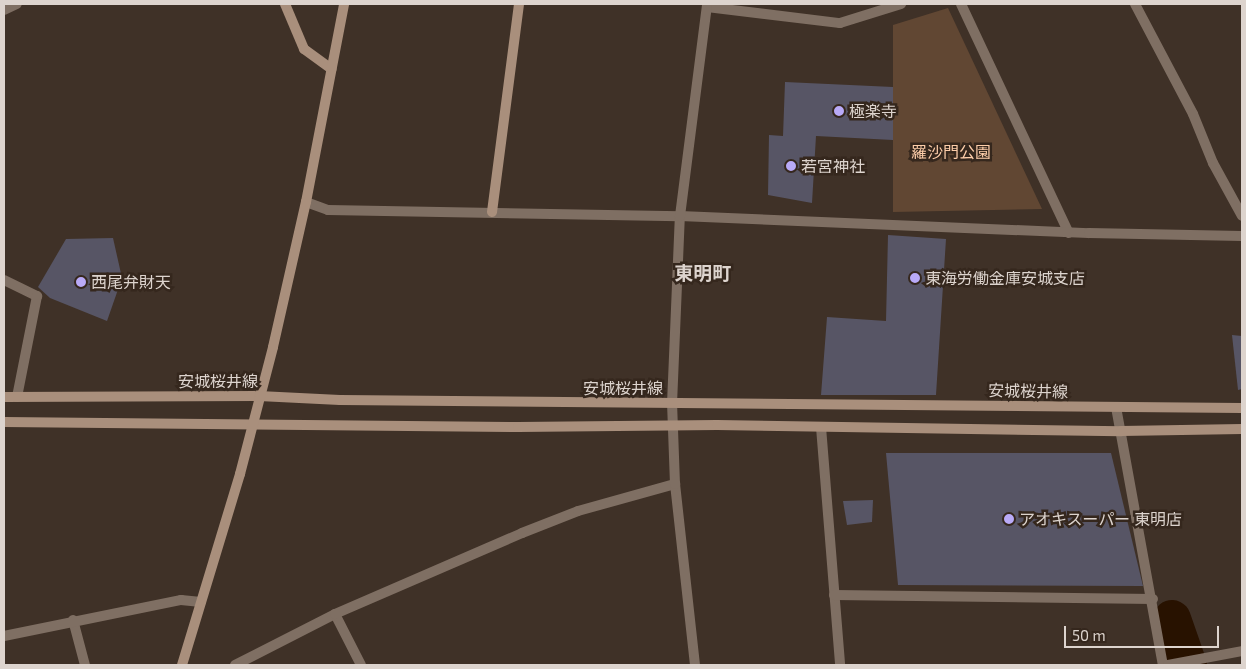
<!DOCTYPE html>
<meta charset="utf-8">
<style>
body{margin:0}
#map{position:relative;width:1246px;height:669px;overflow:hidden;background:#3f3127;font-family:"Exo 2","Noto Sans JP",sans-serif}
div>[style]{position:absolute}
.green>*{inset:0;background:#614733}
.river>*{height:38px;margin:-19px;padding:0 19px;transform-origin:19px;border-radius:19px;background:#281200}
.building>*{inset:0;background:#575565}
.street>*{height:10px;margin:-5px;padding:0 5px;transform-origin:5px;border-radius:5px;background:#7f6f63}
.secondary>*{height:10px;margin:-5px;padding:0 5px;transform-origin:5px;border-radius:5px;background:#a98f7c}
.dots>*{width:14px;height:14px;translate:-50% -50%;box-sizing:border-box;border:2px solid #35271d;border-radius:50%}
span{translate:-50% -50%;white-space:nowrap;text-align:center;line-height:1.15;-webkit-text-stroke:5px #35271d;paint-order:stroke}
.poi-label{font-size:16px;color:#ddd4ce}
.left{translate:0 -50%;text-align:left}
.park-label{font-size:16px;color:#fdcda9}
.street-label{font-size:16px;color:#ddd4ce}
.quarter-label{font-size:19px;color:#ddd4ce;font-weight:700}
.frame{position:absolute;inset:0;border:5px solid #ddd4ce;pointer-events:none}
.scale{position:absolute;left:1064px;top:626px;width:155px;height:22px;box-sizing:border-box;border:2px solid #ddd4ce;border-top:0;padding-left:6px;font-size:15px;line-height:18px;white-space:nowrap;color:#ddd4ce;-webkit-text-stroke:4px #35271d;paint-order:stroke}
</style>
<div id="map">
<div class="green">
<i style="clip-path:polygon(948px 8px,1042px 209px,893px 212px,893px 25px)"></i>
</div>
<div class="river">
<i style="left:1172px;top:619px;width:49px;rotate:70.8deg"></i>
</div>
<div class="building">
<i style="clip-path:polygon(785px 82px,893px 87px,893px 140px,816px 136px,812px 203px,768px 195px,769px 135px,783px 136px)"></i>
<i style="clip-path:polygon(888px 235px,946px 239px,936px 395px,821px 395px,827px 317px,886px 321px)"></i>
<i style="clip-path:polygon(113px 238px,122px 278px,107px 321px,50px 298px,38px 287px,66px 239px)"></i>
<i style="clip-path:polygon(1232px 335px,1242px 336px,1242px 389px,1238px 390px)"></i>
<i style="clip-path:polygon(886px 453px,1111px 453px,1143px 586px,898px 585px)"></i>
<i style="clip-path:polygon(873px 500px,872px 522px,847px 525px,843px 501px)"></i>
</div>
<div class="street">
<i style="left:961px;top:4px;width:253px;rotate:64.8deg"></i>
<i style="left:1135px;top:4px;width:124px;rotate:62.2deg"></i>
<i style="left:1193px;top:114px;width:53px;rotate:67.8deg"></i>
<i style="left:1213px;top:163px;width:60px;rotate:61.3deg"></i>
<i style="left:707px;top:7px;width:134px;rotate:6.9deg"></i>
<i style="left:840px;top:23px;width:64px;rotate:-17.3deg"></i>
<i style="left:4px;top:10px;width:14px;rotate:-25deg"></i>
<i style="left:306px;top:202px;width:23px;rotate:20deg"></i>
<i style="left:328px;top:210px;width:352px;rotate:1deg"></i>
<i style="left:680px;top:216px;width:409px;rotate:2.4deg"></i>
<i style="left:1089px;top:233px;width:153px;rotate:1.1deg"></i>
<i style="left:4px;top:280px;width:37px;rotate:26deg"></i>
<i style="left:37px;top:296px;width:103px;rotate:101.2deg"></i>
<i style="left:1116px;top:407px;width:262px;rotate:79.7deg"></i>
<i style="left:821px;top:427px;width:239px;rotate:85.4deg"></i>
<i style="left:834px;top:595px;width:319px;rotate:0.7deg"></i>
<i style="left:335px;top:614px;width:57px;rotate:63deg"></i>
<i style="left:73px;top:620px;width:47px;rotate:75.1deg"></i>
<i style="left:4px;top:636px;width:181px;rotate:-11.5deg"></i>
<i style="left:181px;top:600px;width:20px;rotate:6deg"></i>
<i style="left:235px;top:665px;width:112px;rotate:-27deg"></i>
<i style="left:335px;top:614px;width:204px;rotate:-23.4deg"></i>
<i style="left:522px;top:533px;width:60px;rotate:-21.4deg"></i>
<i style="left:578px;top:511px;width:101px;rotate:-15.6deg"></i>
<i style="left:695px;top:665px;width:182px;rotate:-96.3deg"></i>
<i style="left:675px;top:484px;width:80px;rotate:-92.1deg"></i>
<i style="left:672px;top:404px;width:188px;rotate:-87.6deg"></i>
<i style="left:680px;top:216px;width:214px;rotate:-82.7deg"></i>
<i style="left:1168px;top:665px;width:75px;rotate:-10.7deg"></i>
</div>
<div class="secondary">
<i style="left:285px;top:4px;width:49px;rotate:67.1deg"></i>
<i style="left:304px;top:49px;width:34px;rotate:36deg"></i>
<i style="left:492px;top:212px;width:210px;rotate:-82.6deg"></i>
<i style="left:4px;top:397px;width:255px;rotate:-0.2deg"></i>
<i style="left:259px;top:396px;width:81px;rotate:2.8deg"></i>
<i style="left:340px;top:400px;width:902px;rotate:0.51deg"></i>
<i style="left:4px;top:422px;width:514px;rotate:0.56deg"></i>
<i style="left:518px;top:427px;width:199px;rotate:-0.6deg"></i>
<i style="left:717px;top:425px;width:404px;rotate:0.9deg"></i>
<i style="left:1121px;top:431px;width:121px;rotate:-0.9deg"></i>
<i style="left:182px;top:665px;width:200px;rotate:-73.1deg"></i>
<i style="left:240px;top:474px;width:131px;rotate:-75.4deg"></i>
<i style="left:273px;top:347px;width:149px;rotate:-77.2deg"></i>
<i style="left:306px;top:202px;width:202px;rotate:-79.1deg"></i>
</div>
<div class="dots">
<i style="left:839px;top:111px;background:#b9aaf7"></i>
<i style="left:791px;top:166px;background:#b9aaf7"></i>
<i style="left:915px;top:278px;background:#b9aaf7"></i>
<i style="left:81px;top:282px;background:#b9aaf7"></i>
<i style="left:1009px;top:519px;background:#b9aaf7"></i>
</div>
<div class="poi-label">
<span class="left" style="left:849px;top:111px">極楽寺</span>
<span class="left" style="left:801px;top:166px">若宮神社</span>
<span class="left" style="left:925px;top:278px">東海労働金庫安城支店</span>
<span class="left" style="left:91px;top:282px">西尾弁財天</span>
<span class="left" style="left:1019px;top:519px">アオキスーパー 東明店</span>
</div>
<div class="park-label">
<span style="left:951px;top:152px">羅沙門公園</span>
</div>
<div class="street-label">
<span style="left:218px;top:381px">安城桜井線</span>
<span style="left:623px;top:388px">安城桜井線</span>
<span style="left:1028px;top:391px;rotate:1deg">安城桜井線</span>
</div>
<div class="quarter-label">
<span style="left:703px;top:273px">東明町</span>
</div>
<div class="frame"></div>
<div class="scale">50 m</div>
</div>
